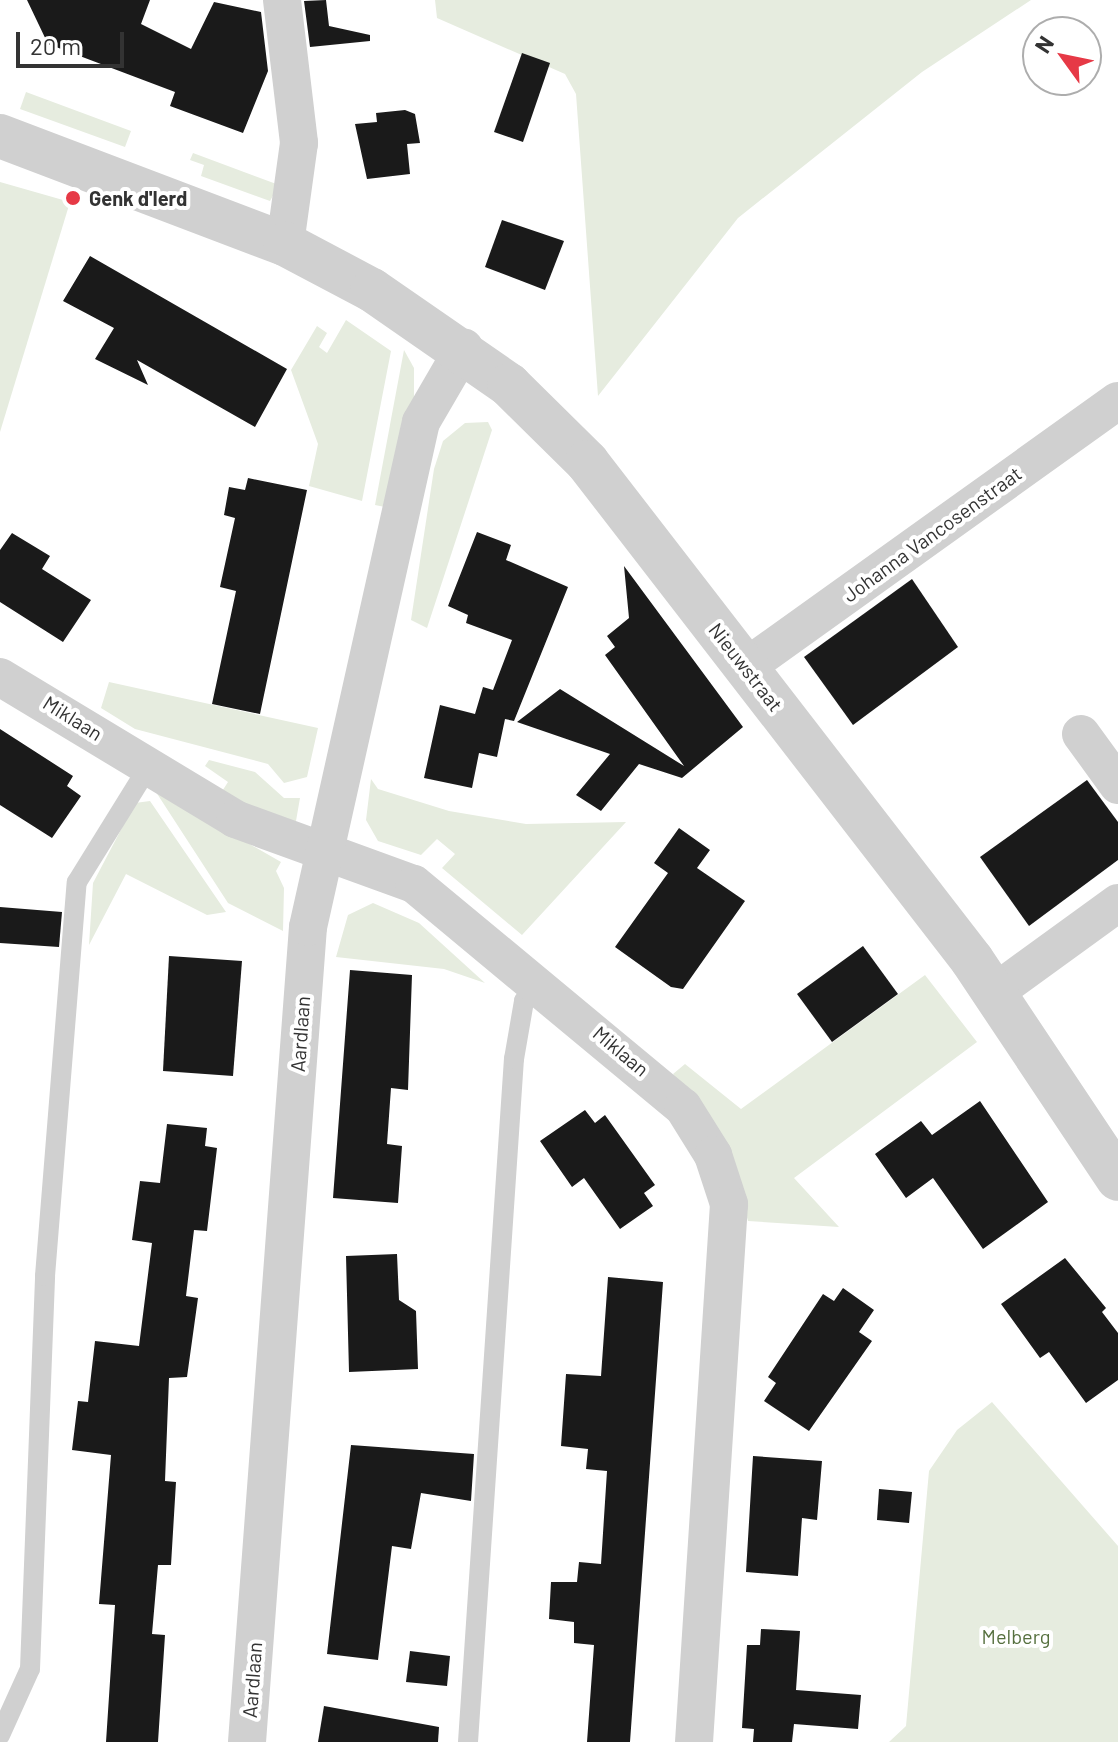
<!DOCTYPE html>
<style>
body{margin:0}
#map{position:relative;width:1118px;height:1742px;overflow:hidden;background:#fff;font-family:Barlow,sans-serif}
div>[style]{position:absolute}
.green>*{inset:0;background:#e6ecdf}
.building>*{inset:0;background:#1a1a1a}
.service>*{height:20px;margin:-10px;padding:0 10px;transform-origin:10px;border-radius:10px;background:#d0d0d0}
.minor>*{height:38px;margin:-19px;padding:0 19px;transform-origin:19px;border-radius:19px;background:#d0d0d0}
.tertiary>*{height:44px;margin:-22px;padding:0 22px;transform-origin:22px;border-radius:22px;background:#d0d0d0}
.dots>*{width:22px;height:22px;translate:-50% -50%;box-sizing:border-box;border:4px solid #fff;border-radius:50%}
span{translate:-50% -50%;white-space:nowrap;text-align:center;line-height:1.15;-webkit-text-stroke:8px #fff;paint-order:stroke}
.poi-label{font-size:20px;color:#333;font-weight:700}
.left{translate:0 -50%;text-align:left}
.street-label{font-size:20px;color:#333}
.park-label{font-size:20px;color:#56703f}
.north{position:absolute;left:1022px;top:16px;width:80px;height:80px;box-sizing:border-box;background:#fff;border:2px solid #adadad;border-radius:50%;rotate:303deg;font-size:22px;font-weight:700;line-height:32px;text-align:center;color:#333}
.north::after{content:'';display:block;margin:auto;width:28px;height:36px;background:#e63946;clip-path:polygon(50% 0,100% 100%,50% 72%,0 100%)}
.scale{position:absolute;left:16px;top:32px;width:108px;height:36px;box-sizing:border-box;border:4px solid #333;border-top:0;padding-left:10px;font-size:24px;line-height:28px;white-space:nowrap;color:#333;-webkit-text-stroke:6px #fff;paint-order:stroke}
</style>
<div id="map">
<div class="green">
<i style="clip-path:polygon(435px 0,1031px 0,922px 72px,738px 218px,598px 396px,576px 94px,565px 74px,437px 18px)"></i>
<i style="clip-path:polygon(26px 92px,131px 131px,125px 147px,20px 109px)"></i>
<i style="clip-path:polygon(193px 153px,279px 185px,270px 201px,201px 176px,204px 165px,190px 160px)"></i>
<i style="clip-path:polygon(0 182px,70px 202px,0 432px)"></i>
<i style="clip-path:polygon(346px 320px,391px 351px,362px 501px,309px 486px,318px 444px,291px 370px,317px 326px,327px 333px,319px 347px,327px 353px)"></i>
<i style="clip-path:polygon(404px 350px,414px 368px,414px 406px,385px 507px,375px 505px)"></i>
<i style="clip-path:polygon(488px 422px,492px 430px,427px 628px,411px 620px,434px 469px,443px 441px,465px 423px)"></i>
<i style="clip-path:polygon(109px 682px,318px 728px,307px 777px,284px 783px,268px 764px,135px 729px,101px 708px)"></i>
<i style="clip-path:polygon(209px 760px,255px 772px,284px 798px,300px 798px,296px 821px,283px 823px,219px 796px,228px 782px,205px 766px)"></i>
<i style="clip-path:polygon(371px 779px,378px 789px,449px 811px,526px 824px,626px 822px,522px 935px,442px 868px,455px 854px,437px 839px,421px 855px,378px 841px,366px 820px)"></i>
<i style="clip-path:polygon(154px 789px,281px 862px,276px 871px,284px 888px,283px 931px,228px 903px)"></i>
<i style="clip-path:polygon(150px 801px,226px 912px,207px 915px,126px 874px,89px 945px,93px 883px,135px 803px)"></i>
<i style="clip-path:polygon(373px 903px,419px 923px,485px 983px,444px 969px,336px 957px,348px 915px)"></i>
<i style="clip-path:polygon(925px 975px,977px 1042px,794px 1178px,839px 1227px,748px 1221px,726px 1145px,673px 1074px,685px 1064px,741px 1109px)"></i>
<i style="clip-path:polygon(992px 1402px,1118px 1546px,1118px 1742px,889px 1742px,906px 1726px,929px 1471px,957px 1430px)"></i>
</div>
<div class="building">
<i style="clip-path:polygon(27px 0,150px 0,141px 24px,191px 49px,214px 2px,261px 12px,268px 71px,243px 133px,170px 106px,175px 92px,48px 44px)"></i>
<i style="clip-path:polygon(326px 0,329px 26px,370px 35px,370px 41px,310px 47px,304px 1px)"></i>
<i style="clip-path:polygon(522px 53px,550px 63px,523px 142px,494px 132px)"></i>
<i style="clip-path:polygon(405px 110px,415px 114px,420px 143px,407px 144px,410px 174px,367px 179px,355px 124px,377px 122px,376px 113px)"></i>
<i style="clip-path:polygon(502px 220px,564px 241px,545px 290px,485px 267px)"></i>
<i style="clip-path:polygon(90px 256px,287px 369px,255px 427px,137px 360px,148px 385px,95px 359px,114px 328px,63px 301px)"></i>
<i style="clip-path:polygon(248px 478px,307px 490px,260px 714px,212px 704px,236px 591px,220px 587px,235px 518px,224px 515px,229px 487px,245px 490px)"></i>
<i style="clip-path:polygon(477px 532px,511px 545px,506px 560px,568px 587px,514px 721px,505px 719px,497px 757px,479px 753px,472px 788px,424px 778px,440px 705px,475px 714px,483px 687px,493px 690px,512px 640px,466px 623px,468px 615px,448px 606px)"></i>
<i style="clip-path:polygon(12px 533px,50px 556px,42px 569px,91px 600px,63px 642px,0 602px,0 550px)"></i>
<i style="clip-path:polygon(624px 566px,743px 727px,682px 778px,639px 764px,601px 811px,576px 795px,610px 754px,517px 722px,560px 689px,684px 766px,605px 655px,615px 647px,607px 636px,629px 618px)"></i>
<i style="clip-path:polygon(912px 579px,958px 647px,853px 725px,804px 657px)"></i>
<i style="clip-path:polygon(0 729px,73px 776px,67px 786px,81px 796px,52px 838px,0 805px)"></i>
<i style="clip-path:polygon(1087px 780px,1118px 822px,1118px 860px,1029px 926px,980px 857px)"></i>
<i style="clip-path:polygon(679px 828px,710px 850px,697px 868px,745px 901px,683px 989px,671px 987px,615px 947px,668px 873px,654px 863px)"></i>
<i style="clip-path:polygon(0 907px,62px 912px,59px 947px,0 943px)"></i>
<i style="clip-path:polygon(863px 946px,898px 994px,832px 1042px,797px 994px)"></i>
<i style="clip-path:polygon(169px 956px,242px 961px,233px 1076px,163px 1071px)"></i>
<i style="clip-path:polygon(350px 970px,412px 975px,408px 1090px,391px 1088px,387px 1144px,402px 1146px,398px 1203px,333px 1198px)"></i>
<i style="clip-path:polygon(980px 1101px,1048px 1202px,983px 1249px,933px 1178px,906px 1198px,875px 1154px,921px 1121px,932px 1135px)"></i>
<i style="clip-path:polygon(585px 1110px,595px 1123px,605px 1115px,655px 1185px,644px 1193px,653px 1206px,620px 1229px,584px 1178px,572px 1187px,540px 1141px)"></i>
<i style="clip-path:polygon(167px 1124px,207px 1128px,205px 1146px,217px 1148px,207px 1231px,194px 1230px,186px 1296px,198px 1298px,187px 1377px,169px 1378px,165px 1481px,176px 1482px,171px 1565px,158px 1565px,152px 1634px,165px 1635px,158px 1742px,106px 1742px,115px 1605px,99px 1604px,111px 1455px,72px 1450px,78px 1401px,88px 1402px,95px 1341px,139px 1346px,152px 1243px,132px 1240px,140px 1181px,160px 1183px)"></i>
<i style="clip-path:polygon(397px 1254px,399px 1300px,416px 1311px,418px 1369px,349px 1372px,346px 1256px)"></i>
<i style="clip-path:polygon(1065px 1258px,1106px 1308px,1102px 1312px,1118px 1333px,1118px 1380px,1086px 1403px,1049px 1352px,1040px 1358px,1001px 1304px)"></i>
<i style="clip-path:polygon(608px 1277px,663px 1282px,630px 1742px,587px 1742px,594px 1645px,574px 1643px,574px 1622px,549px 1619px,551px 1582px,577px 1582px,579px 1562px,601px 1564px,607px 1471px,586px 1469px,588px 1449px,561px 1446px,566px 1374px,601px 1376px)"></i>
<i style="clip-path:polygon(843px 1288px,874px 1310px,859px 1332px,872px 1341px,809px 1431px,764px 1401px,776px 1383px,768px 1377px,823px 1294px,834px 1301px)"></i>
<i style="clip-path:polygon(351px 1445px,474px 1454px,471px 1501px,421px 1493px,411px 1549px,392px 1546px,378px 1660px,327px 1654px)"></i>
<i style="clip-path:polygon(753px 1456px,822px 1461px,817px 1520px,802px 1518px,798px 1576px,746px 1572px)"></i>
<i style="clip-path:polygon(879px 1489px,912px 1492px,909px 1523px,877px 1520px)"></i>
<i style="clip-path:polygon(761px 1629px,800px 1631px,796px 1690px,861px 1695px,858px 1729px,794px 1724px,792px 1742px,753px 1742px,754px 1729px,742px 1728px,747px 1645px,760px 1645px)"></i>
<i style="clip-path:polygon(410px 1651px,450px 1656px,447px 1686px,406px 1682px)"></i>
<i style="clip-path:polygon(324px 1706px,439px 1727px,438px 1742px,318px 1742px)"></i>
</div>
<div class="service">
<i style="left:0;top:1735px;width:72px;rotate:-65.6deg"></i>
<i style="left:30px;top:1669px;width:393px;rotate:-87.8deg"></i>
<i style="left:45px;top:1276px;width:395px;rotate:-85.4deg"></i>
<i style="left:77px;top:882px;width:137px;rotate:-58.2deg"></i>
<i style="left:468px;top:1742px;width:685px;rotate:-86.15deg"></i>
<i style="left:514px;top:1059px;width:59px;rotate:-80.2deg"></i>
<i style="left:524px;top:1001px;width:23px;rotate:-52deg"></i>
</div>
<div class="minor">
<i style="left:282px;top:0;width:144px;rotate:83.2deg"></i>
<i style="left:299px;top:143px;width:102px;rotate:97.9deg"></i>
<i style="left:746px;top:667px;width:457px;rotate:-35.6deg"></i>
<i style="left:0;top:677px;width:275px;rotate:31.1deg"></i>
<i style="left:235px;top:819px;width:190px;rotate:20deg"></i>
<i style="left:414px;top:884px;width:349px;rotate:39.7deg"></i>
<i style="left:683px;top:1107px;width:57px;rotate:58deg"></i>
<i style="left:713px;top:1155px;width:52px;rotate:71.9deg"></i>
<i style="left:729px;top:1204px;width:539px;rotate:93.72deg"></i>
<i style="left:1081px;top:734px;width:63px;rotate:54deg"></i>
<i style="left:994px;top:993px;width:153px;rotate:-36deg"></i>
<i style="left:247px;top:1742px;width:817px;rotate:-85.72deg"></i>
<i style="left:308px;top:927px;width:517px;rotate:-77.39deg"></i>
<i style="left:421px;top:422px;width:86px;rotate:-59.8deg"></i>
</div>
<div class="tertiary">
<i style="left:0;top:136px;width:305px;rotate:20.8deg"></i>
<i style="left:285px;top:244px;width:98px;rotate:27.9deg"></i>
<i style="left:372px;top:290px;width:167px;rotate:34.7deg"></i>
<i style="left:509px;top:385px;width:110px;rotate:44.6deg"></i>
<i style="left:587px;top:462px;width:629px;rotate:52.29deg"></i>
<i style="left:972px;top:960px;width:263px;rotate:56.3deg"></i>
</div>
<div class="dots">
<i style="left:73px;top:198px;background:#e63946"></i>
</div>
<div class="poi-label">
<span class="left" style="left:89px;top:198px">Genk d'Ierd</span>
</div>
<div class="street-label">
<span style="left:932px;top:534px;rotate:-36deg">Johanna Vancosenstraat</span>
<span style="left:746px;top:667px;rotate:52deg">Nieuwstraat</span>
<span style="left:73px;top:718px;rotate:32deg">Miklaan</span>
<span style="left:300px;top:1034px;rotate:-86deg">Aardlaan</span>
<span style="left:621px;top:1051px;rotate:40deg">Miklaan</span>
<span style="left:252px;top:1680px;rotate:-86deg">Aardlaan</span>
</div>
<div class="park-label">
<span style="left:1016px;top:1636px">Melberg</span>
</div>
<div class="north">N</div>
<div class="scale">20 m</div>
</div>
